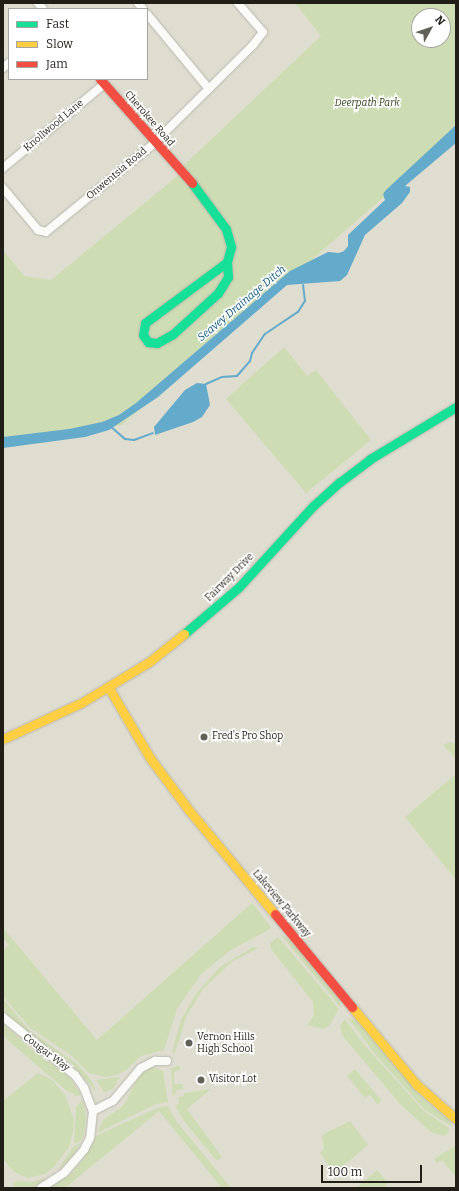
<!DOCTYPE html>
<style>
body{margin:0}
#map{position:relative;width:459px;height:1191px;overflow:hidden;background:#dfddd0;font-family:Bitter,serif}
div>[style]{position:absolute}
.green>*{inset:0;background:#cedcb3}
.water>*{inset:0;background:#64aacb}
.stream>*{height:2px;margin:-1px;padding:0 1px;transform-origin:1px;border-radius:1px;background:#64aacb}
.roads{filter:drop-shadow(0 0 1px #b9b8ad) drop-shadow(0 0 1px #b9b8ad)}
.street>*{height:8px;margin:-4px;padding:0 4px;transform-origin:4px;border-radius:4px;background:#fafaf8}
.fast>*{height:9px;margin:-4.5px;padding:0 4.5px;transform-origin:4.5px;border-radius:4.5px;background:#16e098}
.slow>*{height:9px;margin:-4.5px;padding:0 4.5px;transform-origin:4.5px;border-radius:4.5px;background:#ffcf43}
.jam>*{height:9px;margin:-4.5px;padding:0 4.5px;transform-origin:4.5px;border-radius:4.5px;background:#f24e42}
.dots>*{width:11px;height:11px;translate:-50% -50%;box-sizing:border-box;border:2px solid #fff;border-radius:50%}
span{translate:-50% -50%;white-space:nowrap;text-align:center;line-height:1.15;-webkit-text-stroke:3px #fff;paint-order:stroke}
.park-label{font-size:10px;color:#303d19;font-style:italic}
.street-label{font-size:10px;color:#201e16}
.poi-label{font-size:10px;color:#201e16}
.left{translate:0 -50%;text-align:left}
.water-label{font-size:11px;color:#0a567b;font-style:italic}
.frame{position:absolute;inset:0;border:4px solid #201e16;pointer-events:none}
.legend{position:absolute;left:8px;top:8px;width:140px;height:72px;box-sizing:border-box;background:#fff;border:1px solid #a6a5a2;margin:0;padding:5px 7px;list-style:none;font-size:12px;color:#201e16}
.legend li{display:flex;align-items:center;gap:8px;height:20px}
.legend b{width:20px;border:1px solid #a6a5a2}
.north{position:absolute;left:411px;top:8px;width:40px;height:40px;box-sizing:border-box;background:#fff;border:1px solid #a6a5a2;border-radius:50%;rotate:50deg;font-size:11px;font-weight:700;line-height:16px;text-align:center;color:#201e16}
.north::after{content:'';display:block;margin:auto;width:14px;height:18px;background:#636157;clip-path:polygon(50% 0,100% 100%,50% 72%,0 100%)}
.scale{position:absolute;left:321px;top:1165px;width:101px;height:18px;box-sizing:border-box;border:2px solid #201e16;border-top:0;padding-left:5px;font-size:12px;line-height:14px;white-space:nowrap;color:#201e16;-webkit-text-stroke:3px #fff;paint-order:stroke}
</style>
<div id="map">
<div class="green">
<i style="clip-path:polygon(evenodd,295px 3px,456px 3px,456px 134px,122px 425px,3px 445px,3px 250px,24px 276px,51px 280px,180px 174px,183px 166px,321px 36px,295px 3px,419px 16px,443px 16px,443px 40px,419px 40px,419px 16px)"></i>
<i style="clip-path:polygon(284px 347px,307px 376px,316px 370px,371px 440px,306px 493px,226px 399px)"></i>
<i style="clip-path:polygon(450px 742px,456px 744px,456px 759px,443px 745px)"></i>
<i style="clip-path:polygon(456px 774px,456px 880px,405px 817px)"></i>
<i style="clip-path:polygon(252px 903px,271px 927px,270px 929px,231px 950px,201px 974px,177px 1009px,164px 1050px,141px 1056px,125px 1071px,116px 1075px,106px 1077px,89px 1073px,72px 1056px,32px 1029px,40px 1022px,31px 1029px,3px 996px,3px 951px,9px 945px,3px 938px,3px 928px,97px 1040px)"></i>
<i style="clip-path:polygon(280px 934px,291px 941px,340px 1001px,341px 1008px)"></i>
<i style="clip-path:polygon(278px 937px,339px 1009px,329px 1026px,323px 1029px,307px 1025px,314px 1016px,313px 1002px,271px 949px,270px 943px)"></i>
<i style="clip-path:polygon(253px 947px,259px 948px,233px 961px,203px 989px,187px 1015px,175px 1053px,172px 1052px,181px 1020px,196px 994px,220px 967px)"></i>
<i style="clip-path:polygon(3px 999px,30px 1031px,76px 1063px,91px 1080px,97px 1093px,71px 1063px,39px 1041px,5px 1012px)"></i>
<i style="clip-path:polygon(348px 1018px,356px 1020px,422px 1098px,450px 1121px,452px 1127px,424px 1109px,374px 1053px)"></i>
<i style="clip-path:polygon(345px 1019px,365px 1046px,424px 1111px,450px 1129px,447px 1134px,443px 1136px,431px 1132px,400px 1104px,342px 1035px,340px 1026px)"></i>
<i style="clip-path:polygon(3px 1024px,31px 1049px,69px 1077px,81px 1095px,77px 1096px,67px 1091px,11px 1043px,3px 1035px)"></i>
<i style="clip-path:polygon(176px 1066px,180px 1066px,180px 1070px,174px 1072px,174px 1084px,182px 1084px,183px 1089px,177px 1090px,173px 1098px,171px 1069px)"></i>
<i style="clip-path:polygon(153px 1067px,163px 1071px,168px 1102px,156px 1104px,97px 1133px,103px 1120px,123px 1106px,140px 1075px)"></i>
<i style="clip-path:polygon(355px 1069px,381px 1100px,378px 1105px,370px 1095px,365px 1098px,347px 1076px)"></i>
<i style="clip-path:polygon(38px 1073px,52px 1080px,65px 1095px,74px 1120px,73px 1132px,69px 1147px,54px 1167px,45px 1174px,28px 1178px,14px 1172px,3px 1159px,3px 1101px)"></i>
<i style="clip-path:polygon(120px 1077px,113px 1089px,104px 1092px,96px 1080px)"></i>
<i style="clip-path:polygon(211px 1089px,187px 1109px,222px 1157px,217px 1161px,184px 1121px,175px 1105px,179px 1104px,178px 1097px,184px 1096px,184px 1093px)"></i>
<i style="clip-path:polygon(83px 1099px,86px 1119px,84px 1134px,82px 1140px,74px 1144px,76px 1107px)"></i>
<i style="clip-path:polygon(168px 1106px,177px 1122px,231px 1188px,222px 1188px,159px 1111px,65px 1188px,49px 1188px,72px 1173px,84px 1159px,96px 1136px,157px 1108px)"></i>
<i style="clip-path:polygon(350px 1121px,368px 1145px,335px 1173px,320px 1153px,324px 1149px,322px 1135px)"></i>
<i style="clip-path:polygon(81px 1143px,72px 1157px,57px 1171px,73px 1147px)"></i>
<i style="clip-path:polygon(456px 1145px,456px 1177px,442px 1160px,437px 1163px,434px 1159px)"></i>
<i style="clip-path:polygon(377px 1170px,388px 1183px,383px 1188px,356px 1188px)"></i>
<i style="clip-path:polygon(46px 1178px,33px 1188px,17px 1188px,12px 1184px,16px 1181px,32px 1182px)"></i>
</div>
<div class="water">
<i style="clip-path:polygon(456px 125px,456px 143px,405px 186px,410px 187px,410px 192px,402px 203px,365px 235px,347px 275px,340px 281px,287px 285px,158px 397px,109px 430px,85px 437px,3px 448px,3px 437px,69px 429px,102px 422px,119px 415px,136px 403px,290px 271px,328px 252px,339px 253px,344px 251px,348px 246px,348px 235px,385px 200px,383px 194px,386px 190px)"></i>
<i style="clip-path:polygon(197px 383px,206px 384px,210px 405px,202px 417px,193px 422px,155px 435px,154px 427px,185px 390px)"></i>
</div>
<div class="stream">
<i style="left:206px;top:384px;width:17px;rotate:-24deg"></i>
<i style="left:222px;top:377px;width:15px;rotate:-4deg"></i>
<i style="left:237px;top:376px;width:20px;rotate:-49deg"></i>
<i style="left:250px;top:361px;width:8px;rotate:-76deg"></i>
<i style="left:252px;top:353px;width:23px;rotate:-56deg"></i>
<i style="left:265px;top:334px;width:40px;rotate:-34deg"></i>
<i style="left:298px;top:312px;width:13px;rotate:-58deg"></i>
<i style="left:305px;top:301px;width:16px;rotate:-97deg"></i>
<i style="left:110px;top:426px;width:20px;rotate:41deg"></i>
<i style="left:125px;top:439px;width:9px;rotate:6deg"></i>
<i style="left:134px;top:440px;width:20px;rotate:-20deg"></i>
</div>
<div class="roads">
<div class="street">
<i style="left:38px;top:3px;width:8px;rotate:50deg"></i>
<i style="left:138px;top:3px;width:8px;rotate:50deg"></i>
<i style="left:147px;top:14px;width:97px;rotate:50.4deg"></i>
<i style="left:3px;top:68px;width:8px;rotate:-40deg"></i>
<i style="left:3px;top:168px;width:131px;rotate:-39.7deg"></i>
<i style="left:3px;top:188px;width:55px;rotate:50.2deg"></i>
<i style="left:38px;top:230px;width:8px;rotate:14deg"></i>
<i style="left:46px;top:232px;width:134px;rotate:-39.3deg"></i>
<i style="left:150px;top:147px;width:145px;rotate:-44.7deg"></i>
<i style="left:253px;top:45px;width:16px;rotate:-52deg"></i>
<i style="left:263px;top:32px;width:38px;rotate:-131deg"></i>
<i style="left:3px;top:1017px;width:92px;rotate:38.9deg"></i>
<i style="left:75px;top:1075px;width:16px;rotate:55deg"></i>
<i style="left:84px;top:1088px;width:25px;rotate:69deg"></i>
<i style="left:93px;top:1111px;width:27px;rotate:96deg"></i>
<i style="left:90px;top:1138px;width:13px;rotate:117deg"></i>
<i style="left:84px;top:1150px;width:30px;rotate:131deg"></i>
<i style="left:64px;top:1173px;width:27px;rotate:147deg"></i>
<i style="left:93px;top:1111px;width:22px;rotate:-27deg"></i>
<i style="left:113px;top:1101px;width:43px;rotate:-49.7deg"></i>
<i style="left:141px;top:1068px;width:16px;rotate:-27deg"></i>
<i style="left:155px;top:1061px;width:12px"></i>
</div>
<div class="fast">
<i style="left:192px;top:183px;width:57px;rotate:53.5deg"></i>
<i style="left:226px;top:229px;width:19px;rotate:74deg"></i>
<i style="left:231px;top:247px;width:16px;rotate:105deg"></i>
<i style="left:227px;top:262px;width:102px;rotate:143.4deg"></i>
<i style="left:145px;top:323px;width:12px;rotate:99deg"></i>
<i style="left:143px;top:335px;width:9px;rotate:54deg"></i>
<i style="left:148px;top:342px;width:9px;rotate:6deg"></i>
<i style="left:157px;top:343px;width:18px;rotate:-29deg"></i>
<i style="left:173px;top:334px;width:61px;rotate:-42.3deg"></i>
<i style="left:218px;top:293px;width:19px;rotate:-58deg"></i>
<i style="left:228px;top:277px;width:15px;rotate:-94deg"></i>
<i style="left:184px;top:634px;width:72px;rotate:-40.5deg"></i>
<i style="left:239px;top:587px;width:110px;rotate:-47.6deg"></i>
<i style="left:313px;top:506px;width:36px;rotate:-42deg"></i>
<i style="left:340px;top:482px;width:38px;rotate:-37deg"></i>
<i style="left:370px;top:459px;width:100px;rotate:-31.2deg"></i>
</div>
<div class="slow">
<i style="left:109px;top:688px;width:81px;rotate:59.6deg"></i>
<i style="left:150px;top:758px;width:64px;rotate:53.3deg"></i>
<i style="left:188px;top:809px;width:136px;rotate:50.4deg"></i>
<i style="left:3px;top:739px;width:86px;rotate:-24.8deg"></i>
<i style="left:81px;top:703px;width:79px;rotate:-31.1deg"></i>
<i style="left:149px;top:662px;width:45px;rotate:-38.7deg"></i>
<i style="left:352px;top:1007px;width:102px;rotate:50.2deg"></i>
<i style="left:417px;top:1085px;width:52px;rotate:41.1deg"></i>
</div>
<div class="jam">
<i style="left:100px;top:79px;width:139px;rotate:48.5deg"></i>
<i style="left:275px;top:914px;width:121px;rotate:50.4deg"></i>
</div>
</div>
<div class="dots">
<i style="left:204px;top:737px;background:#636157"></i>
<i style="left:189px;top:1043px;background:#636157"></i>
<i style="left:201px;top:1080px;background:#636157"></i>
</div>
<div class="park-label">
<span style="left:367px;top:104px">Deerpath Park</span>
</div>
<div class="street-label">
<span style="left:149px;top:119px;rotate:49deg">Cherokee Road</span>
<span style="left:54px;top:126px;rotate:-40deg">Knollwood Lane</span>
<span style="left:117px;top:174px;rotate:-40deg">Onwentsia Road</span>
<span style="left:230px;top:578px;rotate:-45deg">Fairway Drive</span>
<span style="left:281px;top:904px;rotate:50deg">Lakeview Parkway</span>
<span style="left:46px;top:1053px;rotate:37deg">Cougar Way</span>
</div>
<div class="poi-label">
<span class="left" style="left:212px;top:737px">Fred's Pro Shop</span>
<span class="left" style="left:197px;top:1043px">Vernon Hills<br>High School</span>
<span class="left" style="left:209px;top:1080px">Visitor Lot</span>
</div>
<div class="water-label">
<span style="left:242px;top:304px;rotate:-40deg">Seavey Drainage Ditch</span>
</div>
<div class="frame"></div>
<ul class="legend">
<li><b style="height:5px;background:#16e098"></b>Fast</li>
<li><b style="height:5px;background:#ffcf43"></b>Slow</li>
<li><b style="height:5px;background:#f24e42"></b>Jam</li>
</ul>
<div class="north">N</div>
<div class="scale">100 m</div>
</div>
